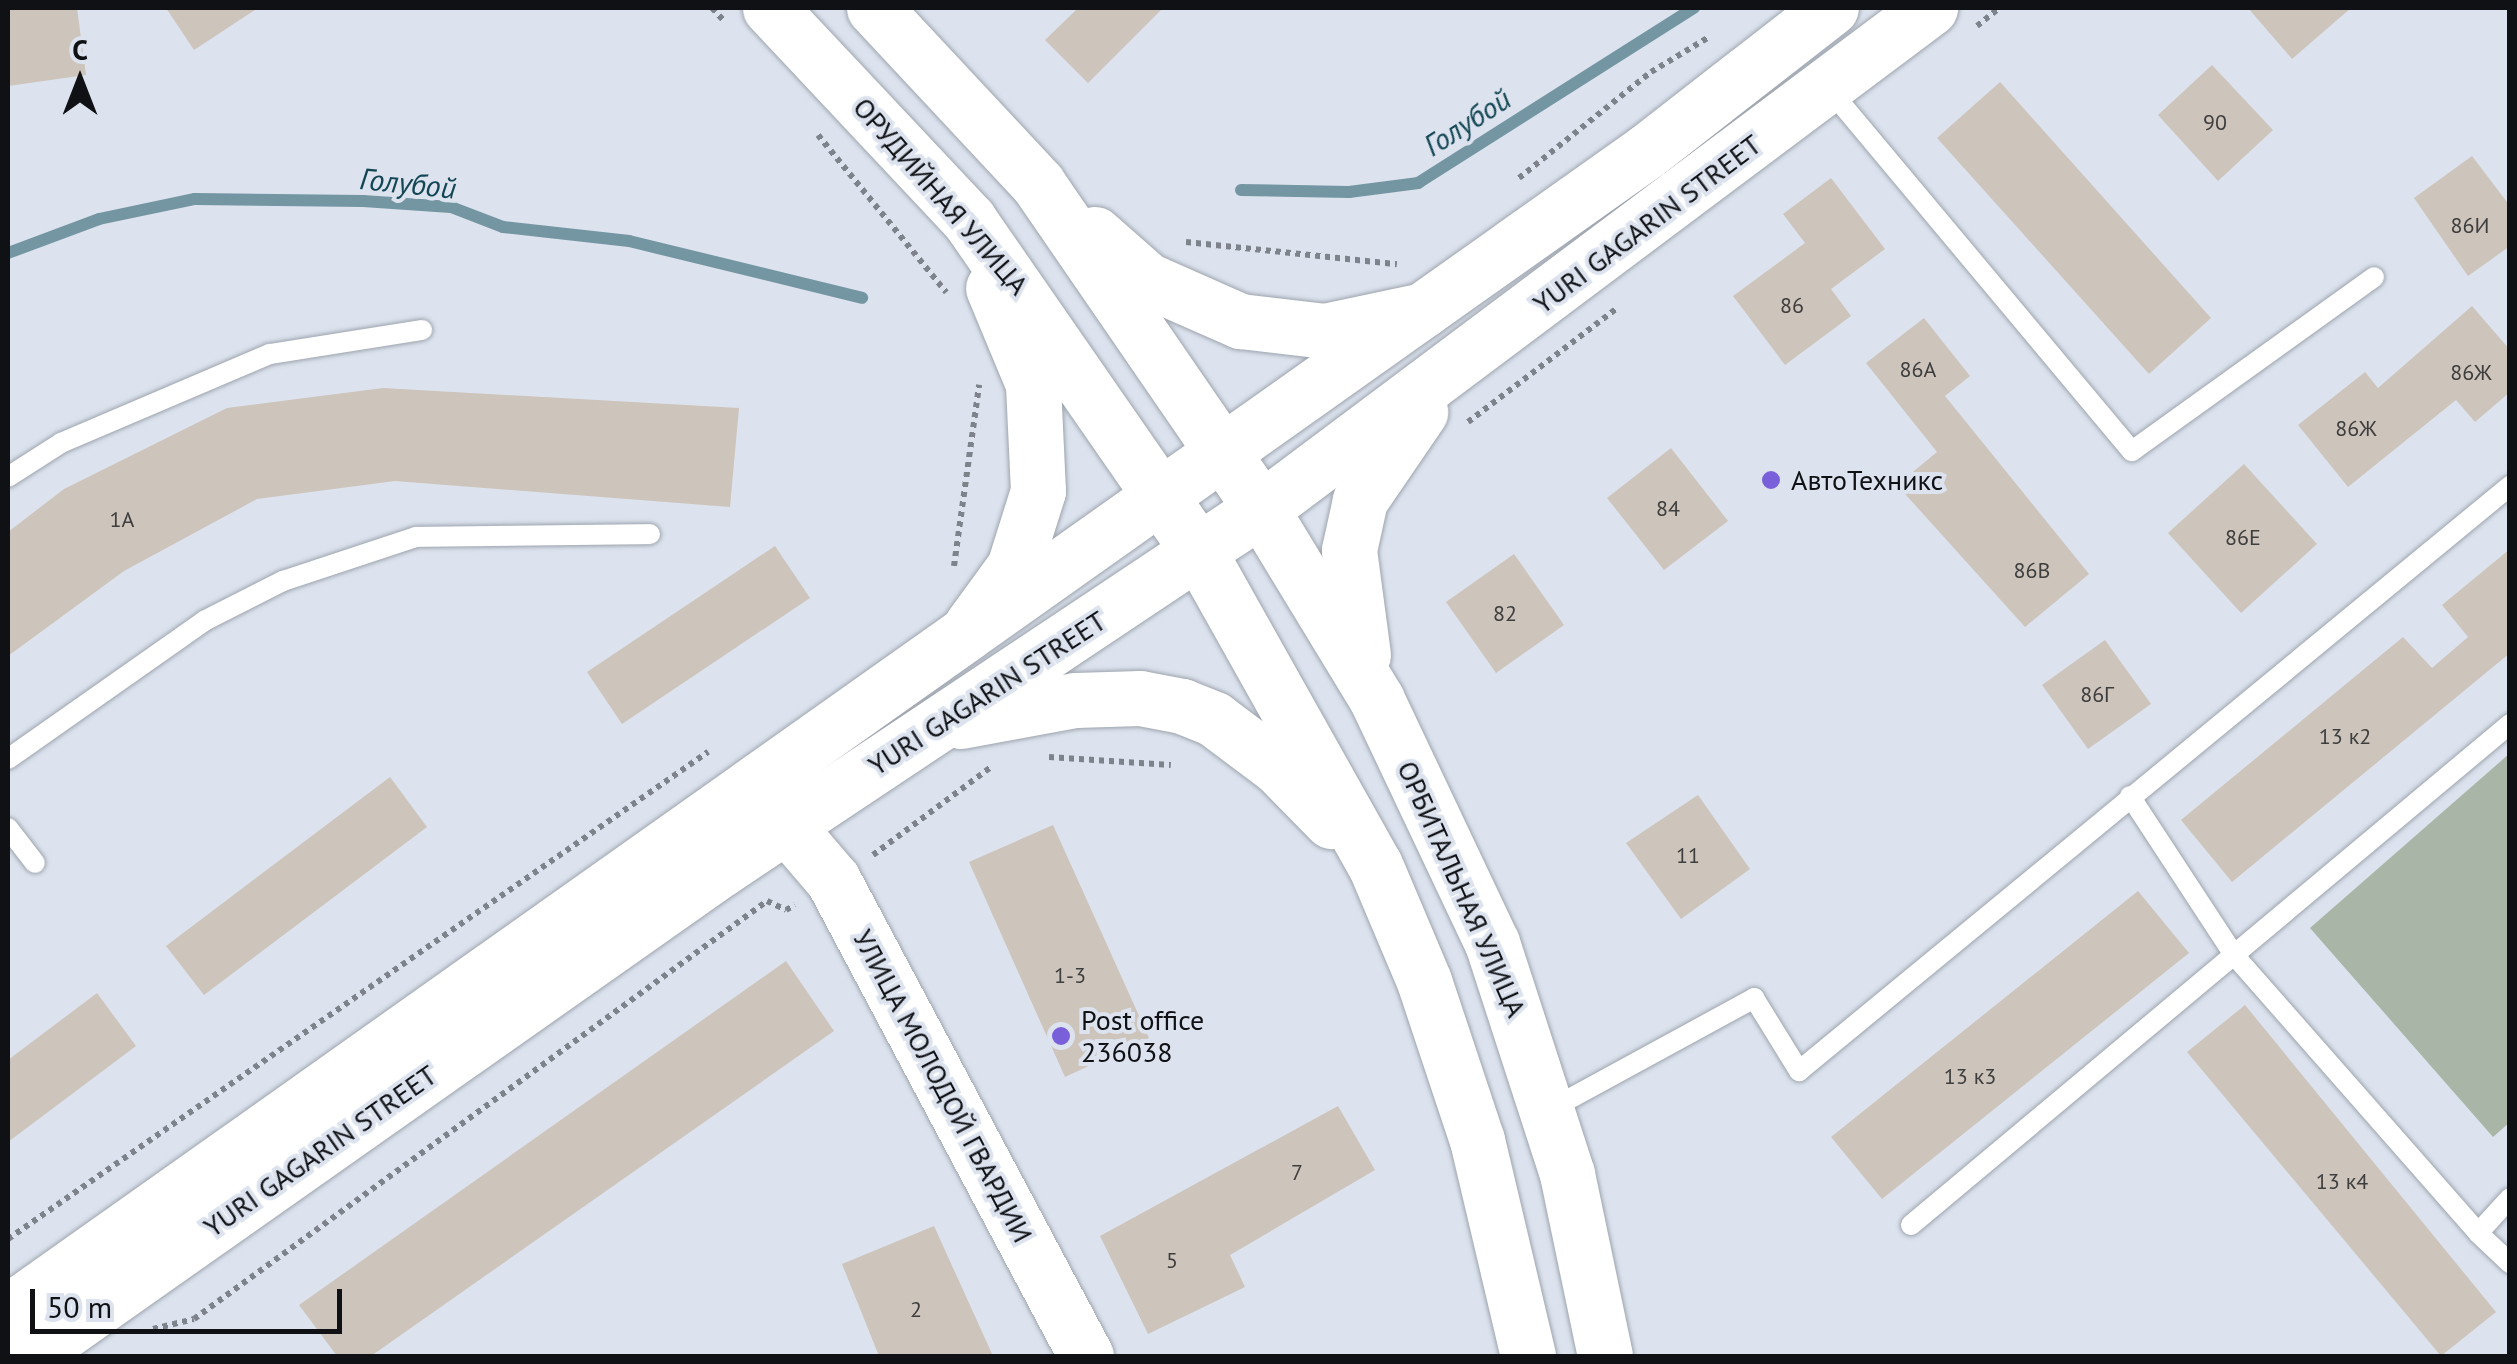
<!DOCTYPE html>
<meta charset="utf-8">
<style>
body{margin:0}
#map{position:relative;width:2517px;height:1364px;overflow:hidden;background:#dce3ee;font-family:"PT Sans",sans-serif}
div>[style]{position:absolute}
.green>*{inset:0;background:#a9b5a6}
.stream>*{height:12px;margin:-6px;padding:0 6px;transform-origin:6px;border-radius:6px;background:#7496a2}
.building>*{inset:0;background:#cdc4bb}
.path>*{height:6px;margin-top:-3px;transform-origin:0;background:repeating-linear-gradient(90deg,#7e828a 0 5px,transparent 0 10px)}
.roads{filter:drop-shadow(0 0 2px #9da4ae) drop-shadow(0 0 2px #9da4ae)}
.lane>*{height:20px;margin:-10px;padding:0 10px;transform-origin:10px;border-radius:10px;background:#fff}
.secondary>*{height:55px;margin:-27.5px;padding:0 27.5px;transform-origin:27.5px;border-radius:27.5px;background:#fff}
.primary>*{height:55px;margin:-27.5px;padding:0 27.5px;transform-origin:27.5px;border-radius:27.5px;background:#fff}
.dots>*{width:28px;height:28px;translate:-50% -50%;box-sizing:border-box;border:5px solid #dce3ee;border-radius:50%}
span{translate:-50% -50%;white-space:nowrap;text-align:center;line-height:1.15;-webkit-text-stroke:8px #dce3ee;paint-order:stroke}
.number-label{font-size:22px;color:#3e3e3e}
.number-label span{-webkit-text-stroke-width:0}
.street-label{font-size:28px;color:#0f1115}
.poi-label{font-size:28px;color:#0f1115}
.left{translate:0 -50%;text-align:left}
.water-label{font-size:30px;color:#134654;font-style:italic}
.frame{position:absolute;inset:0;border:10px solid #0f1115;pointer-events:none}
.north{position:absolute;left:30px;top:30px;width:100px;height:100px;-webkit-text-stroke:8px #dce3ee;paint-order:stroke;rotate:0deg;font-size:28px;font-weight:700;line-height:40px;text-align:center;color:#0f1115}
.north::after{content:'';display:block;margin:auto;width:35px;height:45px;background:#0f1115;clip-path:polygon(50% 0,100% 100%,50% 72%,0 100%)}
.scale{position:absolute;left:30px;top:1289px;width:312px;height:45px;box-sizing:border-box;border:5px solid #0f1115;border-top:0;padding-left:12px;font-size:30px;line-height:35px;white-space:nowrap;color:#0f1115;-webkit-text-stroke:8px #dce3ee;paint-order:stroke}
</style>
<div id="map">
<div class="green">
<i style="clip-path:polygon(2509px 754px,2510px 1122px,2493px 1137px,2310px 928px)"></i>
</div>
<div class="stream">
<i style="left:1241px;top:190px;width:108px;rotate:1.1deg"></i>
<i style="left:1349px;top:192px;width:70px;rotate:-7.4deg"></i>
<i style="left:1418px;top:183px;width:327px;rotate:-32.4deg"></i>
<i style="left:8px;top:253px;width:97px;rotate:-20.5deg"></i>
<i style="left:99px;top:219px;width:98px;rotate:-11.8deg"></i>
<i style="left:195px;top:199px;width:168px;rotate:0.7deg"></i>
<i style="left:363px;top:201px;width:88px;rotate:3.9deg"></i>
<i style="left:451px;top:207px;width:56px;rotate:21deg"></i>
<i style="left:503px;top:227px;width:127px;rotate:6.3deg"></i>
<i style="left:629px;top:241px;width:240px;rotate:13.7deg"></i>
</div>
<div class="building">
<i style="clip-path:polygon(8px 8px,77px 8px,86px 75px,8px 86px)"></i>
<i style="clip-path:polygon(166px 8px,258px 8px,194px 50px)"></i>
<i style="clip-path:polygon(1078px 8px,1163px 8px,1088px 83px,1045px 40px)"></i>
<i style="clip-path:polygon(2248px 8px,2351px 8px,2292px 59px)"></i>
<i style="clip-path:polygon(2212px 65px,2273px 130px,2218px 181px,2158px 115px)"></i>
<i style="clip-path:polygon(2000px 82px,2211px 318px,2149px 374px,1937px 138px)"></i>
<i style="clip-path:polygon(2472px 156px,2510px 206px,2510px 246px,2468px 276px,2414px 198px)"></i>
<i style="clip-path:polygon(1831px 178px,1885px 249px,1831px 289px,1851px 316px,1785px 365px,1733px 296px,1805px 243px,1783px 214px)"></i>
<i style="clip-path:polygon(2472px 306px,2510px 350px,2510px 392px,2475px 422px,2456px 400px,2348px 487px,2298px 425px,2365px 372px,2378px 388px)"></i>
<i style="clip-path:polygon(1924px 318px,1970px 376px,1945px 396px,2089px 574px,2025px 627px,1897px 485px,1937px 452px,1866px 363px)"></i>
<i style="clip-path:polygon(383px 388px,739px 408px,730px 507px,395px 481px,257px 499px,124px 571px,8px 656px,8px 532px,64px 489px,227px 408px)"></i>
<i style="clip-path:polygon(1671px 448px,1728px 521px,1664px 570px,1607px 498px)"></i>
<i style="clip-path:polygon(2244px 464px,2317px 544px,2241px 613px,2168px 533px)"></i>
<i style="clip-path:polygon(775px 546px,810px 598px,622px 724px,587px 672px)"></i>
<i style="clip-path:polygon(2510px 549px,2510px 653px,2232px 882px,2181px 820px,2403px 637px,2432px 668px,2468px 637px,2442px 605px)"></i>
<i style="clip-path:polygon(1514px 554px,1564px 625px,1496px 673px,1446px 602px)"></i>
<i style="clip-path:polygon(2105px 640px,2151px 704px,2088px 749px,2042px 685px)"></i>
<i style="clip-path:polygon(390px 777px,427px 827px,204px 995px,166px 946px)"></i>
<i style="clip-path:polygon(1698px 795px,1750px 869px,1681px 919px,1626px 843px)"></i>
<i style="clip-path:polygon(1053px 825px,1149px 1038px,1065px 1077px,969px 862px)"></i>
<i style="clip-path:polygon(2138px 891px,2189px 953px,1882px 1199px,1831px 1137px)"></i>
<i style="clip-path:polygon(786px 961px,834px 1031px,371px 1356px,337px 1356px,299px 1305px)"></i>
<i style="clip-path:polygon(97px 993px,136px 1046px,8px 1142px,8px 1060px)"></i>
<i style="clip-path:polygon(2245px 1005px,2496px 1312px,2441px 1356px,2187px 1052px)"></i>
<i style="clip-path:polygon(1338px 1106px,1375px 1170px,1230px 1255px,1245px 1287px,1148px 1334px,1100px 1236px)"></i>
<i style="clip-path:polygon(934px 1226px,993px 1356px,879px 1356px,842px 1264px)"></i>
</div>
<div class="path">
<i style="left:712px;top:8px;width:18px;rotate:47deg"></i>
<i style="left:1977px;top:26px;width:28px;rotate:-39deg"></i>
<i style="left:818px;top:135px;width:203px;rotate:50.8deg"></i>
<i style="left:1519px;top:178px;width:169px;rotate:-38.8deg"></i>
<i style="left:1651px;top:72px;width:68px;rotate:-31.1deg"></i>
<i style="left:1186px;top:242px;width:212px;rotate:6deg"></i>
<i style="left:1468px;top:422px;width:188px;rotate:-37.4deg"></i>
<i style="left:954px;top:566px;width:183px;rotate:-82.1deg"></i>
<i style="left:1049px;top:757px;width:122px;rotate:3.8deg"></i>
<i style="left:873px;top:855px;width:147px;rotate:-36.7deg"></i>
<i style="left:8px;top:1239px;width:853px;rotate:-34.83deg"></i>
<i style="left:153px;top:1329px;width:42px;rotate:-13.7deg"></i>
<i style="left:194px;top:1319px;width:709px;rotate:-36.11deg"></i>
<i style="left:767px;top:901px;width:21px;rotate:25deg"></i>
<i style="left:786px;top:910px;width:10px;rotate:-29deg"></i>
</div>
<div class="roads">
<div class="lane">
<i style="left:1829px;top:89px;width:472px;rotate:50.1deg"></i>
<i style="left:2132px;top:451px;width:298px;rotate:-35.7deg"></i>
<i style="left:8px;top:477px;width:63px;rotate:-32.7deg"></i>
<i style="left:61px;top:443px;width:227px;rotate:-23.1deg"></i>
<i style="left:270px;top:354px;width:154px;rotate:-9deg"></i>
<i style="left:8px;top:759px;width:240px;rotate:-35.1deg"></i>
<i style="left:204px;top:621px;width:89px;rotate:-26.9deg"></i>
<i style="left:283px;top:581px;width:140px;rotate:-18.3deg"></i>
<i style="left:416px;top:537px;width:234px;rotate:-0.7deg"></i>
<i style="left:2130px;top:796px;width:190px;rotate:56.8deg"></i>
<i style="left:2234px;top:955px;width:370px;rotate:48.7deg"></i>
<i style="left:8px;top:828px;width:44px;rotate:52.4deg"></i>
<i style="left:1549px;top:1110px;width:234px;rotate:-28.6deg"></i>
<i style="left:1754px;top:998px;width:86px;rotate:58.3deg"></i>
<i style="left:1799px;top:1071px;width:921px;rotate:-39.45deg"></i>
<i style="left:2510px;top:1198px;width:47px;rotate:132.4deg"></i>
<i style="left:2478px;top:1233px;width:44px;rotate:43.2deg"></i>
<i style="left:1911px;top:1225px;width:781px;rotate:-39.91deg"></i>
</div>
<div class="secondary">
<i style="left:770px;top:8px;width:291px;rotate:46.8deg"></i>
<i style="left:969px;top:220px;width:404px;rotate:55.3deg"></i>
<i style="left:874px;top:8px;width:241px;rotate:47deg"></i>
<i style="left:1038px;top:184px;width:394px;rotate:55.5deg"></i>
<i style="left:1095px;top:234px;width:69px;rotate:41.5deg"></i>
<i style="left:1147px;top:280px;width:102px;rotate:23.8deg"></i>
<i style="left:1240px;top:321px;width:86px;rotate:6.7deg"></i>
<i style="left:1325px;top:331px;width:100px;rotate:-12.1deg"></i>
<i style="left:971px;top:626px;width:73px;rotate:-53.9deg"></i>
<i style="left:1014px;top:567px;width:80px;rotate:-72.5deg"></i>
<i style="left:1038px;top:491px;width:107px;rotate:-92.7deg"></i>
<i style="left:1033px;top:384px;width:104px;rotate:-112.6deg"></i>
<i style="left:786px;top:825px;width:72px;rotate:49.5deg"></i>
<i style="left:833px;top:880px;width:539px;rotate:62.01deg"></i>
</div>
<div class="primary">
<i style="left:1261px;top:509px;width:223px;rotate:58.7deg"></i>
<i style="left:1377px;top:700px;width:269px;rotate:64.7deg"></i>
<i style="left:1492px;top:943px;width:243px;rotate:72deg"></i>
<i style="left:1567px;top:1174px;width:186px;rotate:78.2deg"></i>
<i style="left:1199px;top:552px;width:359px;rotate:60.7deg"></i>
<i style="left:1375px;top:865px;width:126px;rotate:67.1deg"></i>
<i style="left:1424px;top:981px;width:168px;rotate:71.6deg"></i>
<i style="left:1477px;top:1140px;width:222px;rotate:76.7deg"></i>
<i style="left:1363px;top:655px;width:106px;rotate:-97.6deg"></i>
<i style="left:1349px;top:550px;width:51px;rotate:-77.6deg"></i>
<i style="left:1360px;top:500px;width:107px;rotate:-55.7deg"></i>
<i style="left:961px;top:721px;width:116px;rotate:-10.4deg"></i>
<i style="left:1075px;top:700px;width:65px;rotate:-1.8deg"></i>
<i style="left:1140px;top:698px;width:43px;rotate:10.8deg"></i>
<i style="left:1182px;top:706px;width:35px;rotate:22deg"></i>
<i style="left:1214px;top:719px;width:80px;rotate:36.9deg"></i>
<i style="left:1278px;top:767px;width:76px;rotate:45.5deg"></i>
<i style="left:8px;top:1312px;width:2009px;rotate:-35.31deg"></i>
<i style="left:1647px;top:151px;width:233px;rotate:-37.9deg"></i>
<i style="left:29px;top:1356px;width:846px;rotate:-35.14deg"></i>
<i style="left:721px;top:869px;width:649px;rotate:-33.69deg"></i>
<i style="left:1261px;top:509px;width:836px;rotate:-36.83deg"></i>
</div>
</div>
<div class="dots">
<i style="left:1771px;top:480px;background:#7a5fda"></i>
<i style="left:1061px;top:1036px;background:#7a5fda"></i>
</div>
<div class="number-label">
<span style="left:2215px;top:123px">90</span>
<span style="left:2470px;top:226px">86И</span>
<span style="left:1792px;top:306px">86</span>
<span style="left:1918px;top:370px">86А</span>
<span style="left:2471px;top:373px">86Ж</span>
<span style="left:2356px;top:429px">86Ж</span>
<span style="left:1668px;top:509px">84</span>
<span style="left:122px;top:520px">1А</span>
<span style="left:2243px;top:538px">86Е</span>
<span style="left:2032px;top:571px">86В</span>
<span style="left:1505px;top:614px">82</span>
<span style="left:2097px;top:695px">86Г</span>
<span style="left:2345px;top:737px">13 к2</span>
<span style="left:1688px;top:856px">11</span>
<span style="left:1070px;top:976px">1-3</span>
<span style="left:1970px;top:1077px">13 к3</span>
<span style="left:1297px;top:1173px">7</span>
<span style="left:2342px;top:1182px">13 к4</span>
<span style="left:1172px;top:1261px">5</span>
<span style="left:916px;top:1310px">2</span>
</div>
<div class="street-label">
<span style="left:941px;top:196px;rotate:49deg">ОРУДИЙНАЯ УЛИЦА</span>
<span style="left:1647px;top:224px;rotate:-37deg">YURI GAGARIN STREET</span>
<span style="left:987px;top:693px;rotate:-33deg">YURI GAGARIN STREET</span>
<span style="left:1462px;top:889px;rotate:66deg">ОРБИТАЛЬНАЯ УЛИЦА</span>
<span style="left:943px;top:1086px;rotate:62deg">УЛИЦА МОЛОДОЙ ГВАРДИИ</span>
<span style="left:320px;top:1151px;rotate:-35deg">YURI GAGARIN STREET</span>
</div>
<div class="poi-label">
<span class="left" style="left:1791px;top:480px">АвтоТехникс</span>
<span class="left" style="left:1081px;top:1036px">Post office<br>236038</span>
</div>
<div class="water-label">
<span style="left:1467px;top:122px;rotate:-33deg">Голубой</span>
<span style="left:408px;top:183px;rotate:6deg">Голубой</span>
</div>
<div class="frame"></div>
<div class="north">С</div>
<div class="scale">50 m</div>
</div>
